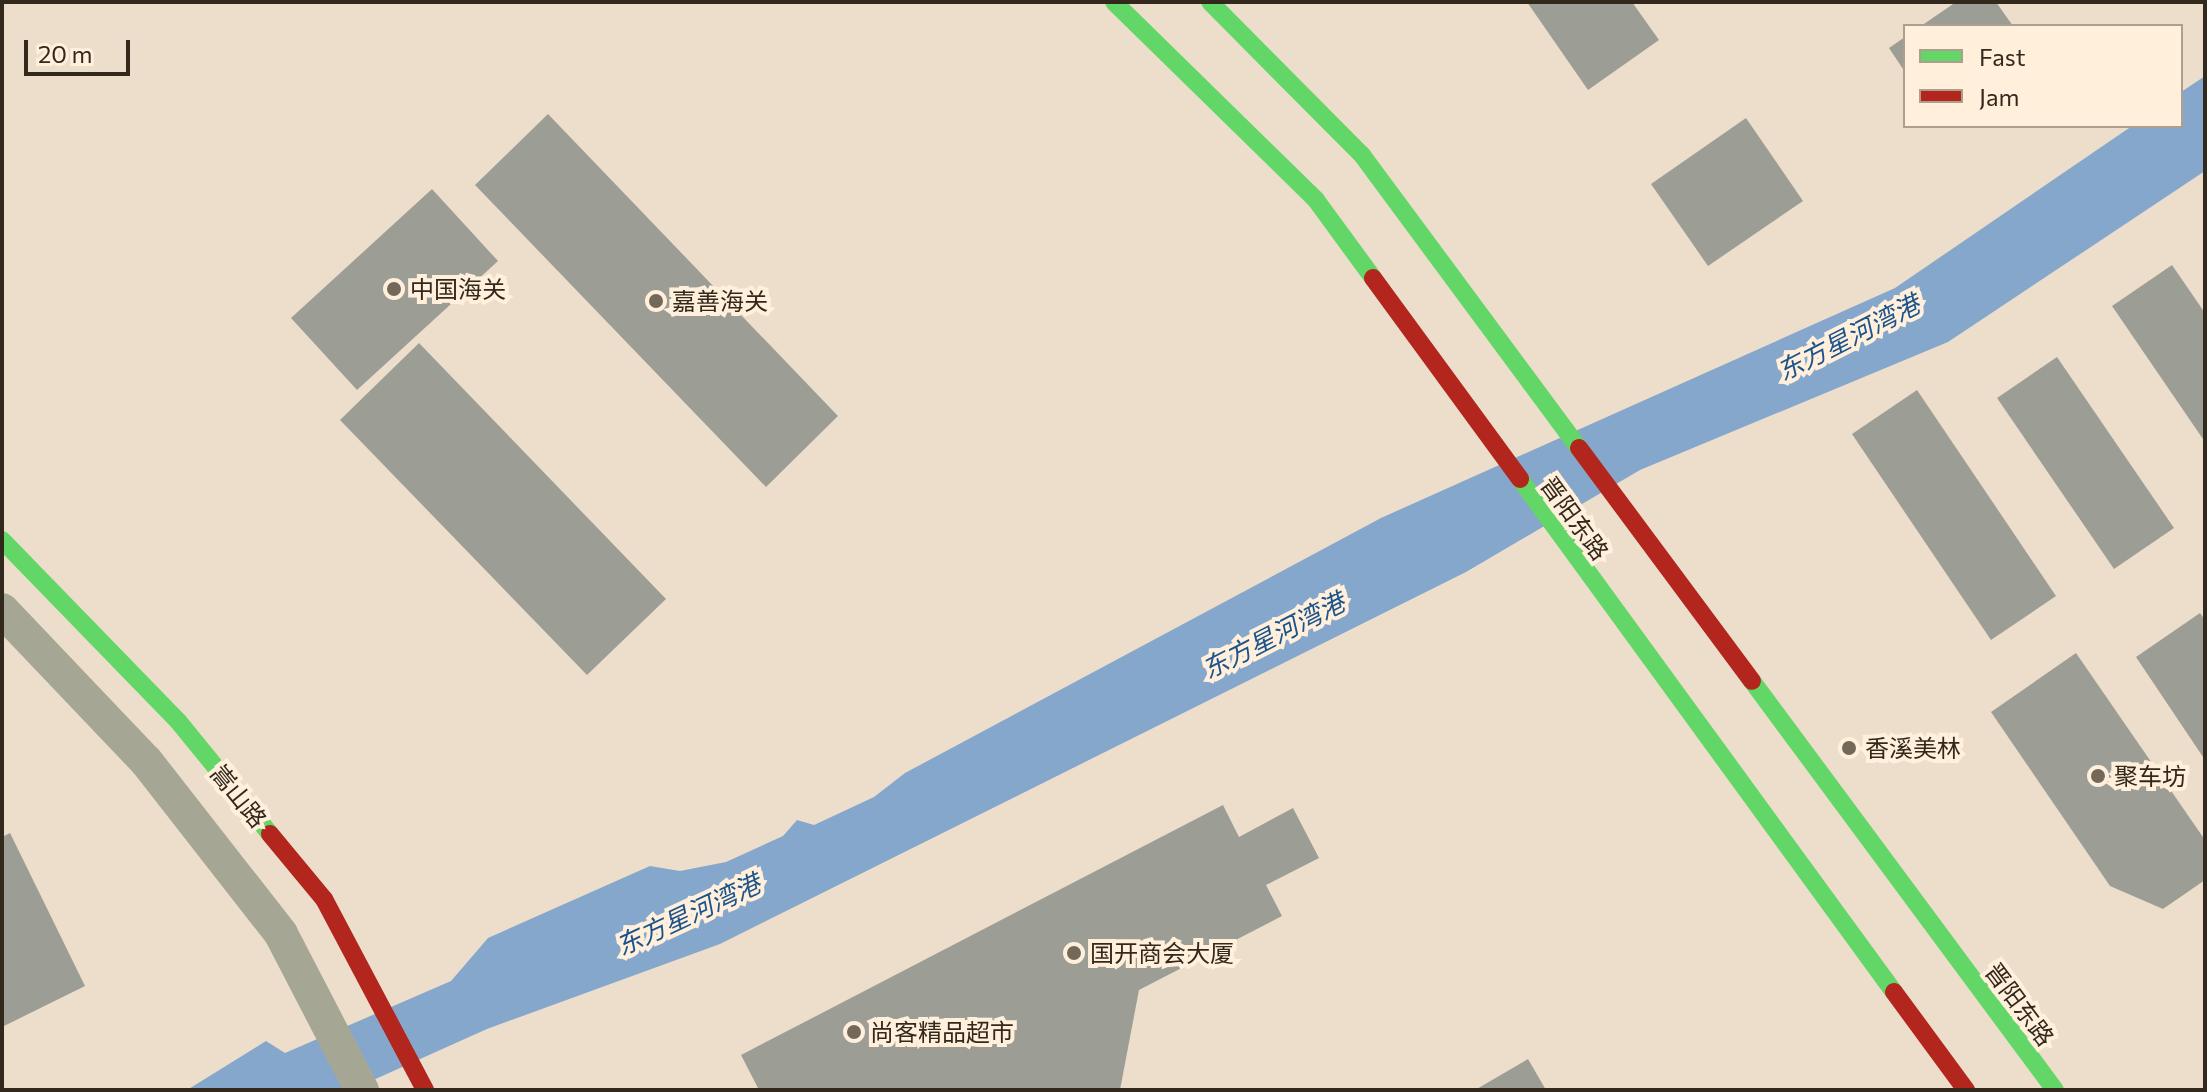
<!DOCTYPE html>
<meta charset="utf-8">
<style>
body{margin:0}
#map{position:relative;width:2207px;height:1092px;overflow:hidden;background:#eddecc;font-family:Commissioner,"Noto Sans SC",sans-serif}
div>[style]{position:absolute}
.water>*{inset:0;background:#86a7cc}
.building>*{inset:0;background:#9c9e96}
.street>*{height:34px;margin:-17px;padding:0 17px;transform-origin:17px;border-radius:17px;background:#a6a695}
.fast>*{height:18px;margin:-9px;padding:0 9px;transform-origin:9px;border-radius:9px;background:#63d668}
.jam>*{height:18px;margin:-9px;padding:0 9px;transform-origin:9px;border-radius:9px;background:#b3261e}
.dots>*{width:22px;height:22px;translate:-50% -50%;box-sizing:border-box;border:4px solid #ffefdb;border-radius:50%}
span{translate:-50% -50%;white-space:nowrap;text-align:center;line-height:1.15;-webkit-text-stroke:8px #ffefdb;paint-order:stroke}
.poi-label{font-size:24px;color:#32281c}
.left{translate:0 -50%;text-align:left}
.street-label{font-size:24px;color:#32281c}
.water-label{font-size:26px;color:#1b538c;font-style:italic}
.frame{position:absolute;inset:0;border:4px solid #32281c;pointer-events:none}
.legend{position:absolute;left:1903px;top:24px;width:280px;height:104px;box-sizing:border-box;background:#ffefdb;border:2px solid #ad9f8f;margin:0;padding:10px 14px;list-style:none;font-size:24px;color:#32281c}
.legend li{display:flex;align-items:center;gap:16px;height:40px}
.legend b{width:40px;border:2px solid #ad9f8f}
.scale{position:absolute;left:24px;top:40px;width:106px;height:36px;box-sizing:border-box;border:4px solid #32281c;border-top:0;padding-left:10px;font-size:24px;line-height:28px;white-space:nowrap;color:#32281c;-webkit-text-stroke:6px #ffefdb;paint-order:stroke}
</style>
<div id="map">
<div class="water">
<i style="clip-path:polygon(2205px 76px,2205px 171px,1948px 342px,1640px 470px,1466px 572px,720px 944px,487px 1029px,351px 1090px,187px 1090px,266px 1041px,285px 1053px,451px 981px,488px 938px,650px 866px,680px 871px,726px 862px,783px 836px,797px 820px,814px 825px,874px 797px,905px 773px,1381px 518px,1895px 288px,2132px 126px,2181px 126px,2181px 92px)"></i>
</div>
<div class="building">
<i style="clip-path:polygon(1527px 2px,1632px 2px,1659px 40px,1588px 90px)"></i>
<i style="clip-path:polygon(1956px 2px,1996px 2px,2013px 26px,1921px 26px)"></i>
<i style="clip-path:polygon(1905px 37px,1905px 72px,1889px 48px)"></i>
<i style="clip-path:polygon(548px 114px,838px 416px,766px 487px,475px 185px)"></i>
<i style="clip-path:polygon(1746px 118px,1803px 201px,1708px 266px,1651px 184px)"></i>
<i style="clip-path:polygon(432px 189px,498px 261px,357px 390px,291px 318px)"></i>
<i style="clip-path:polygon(2172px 265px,2205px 313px,2205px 442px,2112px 306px)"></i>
<i style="clip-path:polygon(419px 343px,666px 599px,587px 675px,340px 420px)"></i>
<i style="clip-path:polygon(2057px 357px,2174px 528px,2114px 569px,1997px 398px)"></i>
<i style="clip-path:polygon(1917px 390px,2056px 596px,1991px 640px,1852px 434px)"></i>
<i style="clip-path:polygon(2200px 613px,2205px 620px,2205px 760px,2136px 657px)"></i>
<i style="clip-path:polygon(2076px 653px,2205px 840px,2205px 880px,2163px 909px,2110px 886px,1991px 712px)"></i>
<i style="clip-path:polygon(1223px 805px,1239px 837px,1293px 808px,1319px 858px,1266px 885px,1282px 916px,1139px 990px,1120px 1090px,759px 1090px,741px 1055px)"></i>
<i style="clip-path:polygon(10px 833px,85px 986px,4px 1026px,2px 837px)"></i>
<i style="clip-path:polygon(1528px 1059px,1546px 1090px,1475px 1090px)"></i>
</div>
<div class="street">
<i style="left:2px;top:610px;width:209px;rotate:46.4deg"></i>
<i style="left:146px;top:761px;width:219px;rotate:52deg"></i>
<i style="left:281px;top:934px;width:176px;rotate:62.6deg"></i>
</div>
<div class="fast">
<i style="left:1114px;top:2px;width:283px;rotate:44.4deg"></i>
<i style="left:1316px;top:200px;width:97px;rotate:53.8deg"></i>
<i style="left:1210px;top:2px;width:216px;rotate:45.2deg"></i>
<i style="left:1362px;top:155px;width:365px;rotate:53.5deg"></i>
<i style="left:1520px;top:479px;width:635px;rotate:53.91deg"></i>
<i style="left:2px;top:540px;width:252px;rotate:45.8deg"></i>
<i style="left:178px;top:721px;width:146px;rotate:50.8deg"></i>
<i style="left:1752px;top:681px;width:509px;rotate:53.47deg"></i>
</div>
<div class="jam">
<i style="left:1373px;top:278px;width:249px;rotate:53.8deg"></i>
<i style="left:1579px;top:448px;width:290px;rotate:53.4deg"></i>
<i style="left:270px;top:834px;width:85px;rotate:50.3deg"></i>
<i style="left:324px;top:899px;width:216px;rotate:62.1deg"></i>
<i style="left:1894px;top:992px;width:122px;rotate:53.7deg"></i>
</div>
<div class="dots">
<i style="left:394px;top:289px;background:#73685a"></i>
<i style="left:656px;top:301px;background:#73685a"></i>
<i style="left:1849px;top:748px;background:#73685a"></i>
<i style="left:2098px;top:776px;background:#73685a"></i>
<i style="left:1074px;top:953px;background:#73685a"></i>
<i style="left:854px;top:1032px;background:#73685a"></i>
</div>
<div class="poi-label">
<span class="left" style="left:410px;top:289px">中国海关</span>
<span class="left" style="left:672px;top:301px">嘉善海关</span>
<span class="left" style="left:1865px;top:748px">香溪美林</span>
<span class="left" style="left:2114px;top:776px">聚车坊</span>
<span class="left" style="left:1090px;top:953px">国开商会大厦</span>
<span class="left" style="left:870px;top:1032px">尚客精品超市</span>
</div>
<div class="street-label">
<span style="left:1575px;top:518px;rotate:54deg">晋阳东路</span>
<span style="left:239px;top:796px;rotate:51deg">嵩山路</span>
<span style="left:2020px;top:1004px;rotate:53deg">晋阳东路</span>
</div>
<div class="water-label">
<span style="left:1848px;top:337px;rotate:-27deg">东方星河湾港</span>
<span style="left:1273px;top:635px;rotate:-27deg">东方星河湾港</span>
<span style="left:688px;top:914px;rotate:-25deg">东方星河湾港</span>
</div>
<div class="frame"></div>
<ul class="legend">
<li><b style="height:10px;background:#63d668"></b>Fast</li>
<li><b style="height:10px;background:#b3261e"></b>Jam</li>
</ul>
<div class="scale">20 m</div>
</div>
